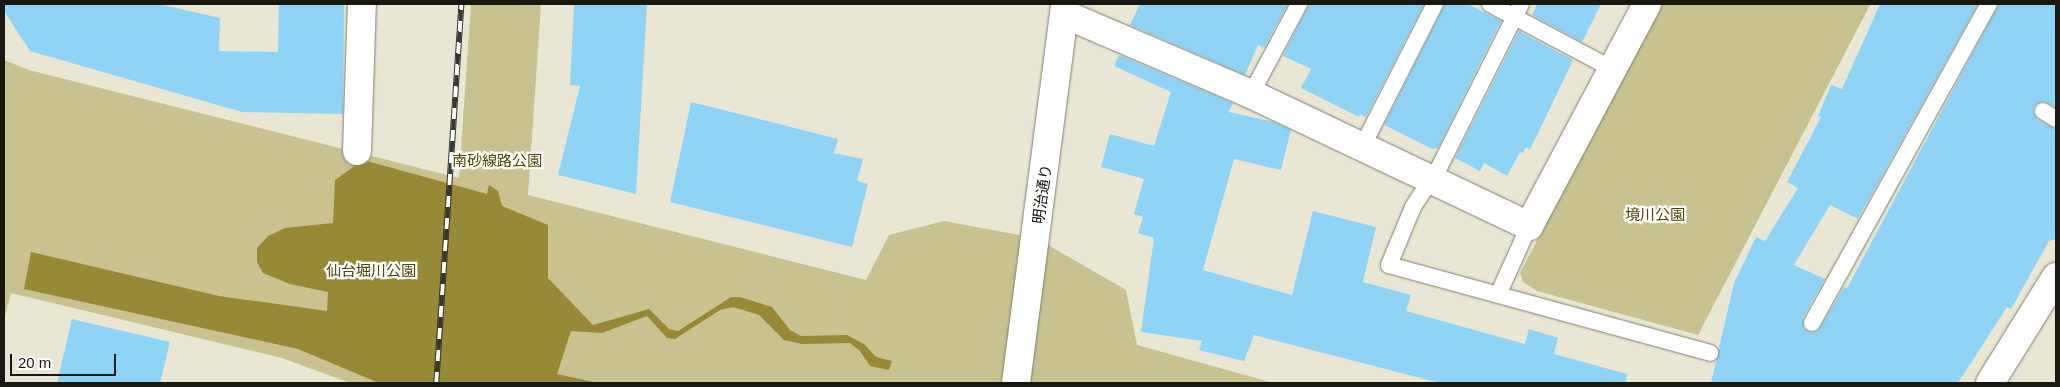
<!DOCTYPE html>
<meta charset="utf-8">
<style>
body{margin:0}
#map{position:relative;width:2060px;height:387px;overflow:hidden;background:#e9e7d3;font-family:Helvetica,"Noto Sans JP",sans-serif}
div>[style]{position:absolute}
.green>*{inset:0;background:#c8c291}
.water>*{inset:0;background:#968a36}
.building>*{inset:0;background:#8fd4f6}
.roads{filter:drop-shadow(0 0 1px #7f7d6c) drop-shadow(0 0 1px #7f7d6c)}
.lane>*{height:16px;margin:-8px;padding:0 8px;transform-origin:8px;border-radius:8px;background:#fff}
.street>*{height:28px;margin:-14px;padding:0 14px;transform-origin:14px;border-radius:14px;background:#fff}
.primary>*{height:28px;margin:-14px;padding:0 14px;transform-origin:14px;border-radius:14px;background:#fff}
.rail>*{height:5.5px;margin-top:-2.75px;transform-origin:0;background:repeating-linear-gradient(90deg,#fff 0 11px,#39382f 0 22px);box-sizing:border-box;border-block:1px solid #39382f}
span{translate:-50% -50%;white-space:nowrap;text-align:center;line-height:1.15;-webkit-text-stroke:4.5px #fff;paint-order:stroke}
.park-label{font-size:15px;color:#4c4400}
.street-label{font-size:15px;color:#181710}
.frame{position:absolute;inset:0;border:5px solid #181710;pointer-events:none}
.scale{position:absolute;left:10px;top:354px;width:106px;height:22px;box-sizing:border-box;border:2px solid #181710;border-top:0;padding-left:6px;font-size:15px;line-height:18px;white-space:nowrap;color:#181710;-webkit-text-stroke:4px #fff;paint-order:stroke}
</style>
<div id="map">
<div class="green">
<i style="clip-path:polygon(471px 4px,541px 4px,528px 195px,866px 280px,889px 235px,944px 221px,1036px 238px,1126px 290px,1137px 345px,1274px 383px,350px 383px,282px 358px,11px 293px,4px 319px,4px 60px,29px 70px,459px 178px)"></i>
<i style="clip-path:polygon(1660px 4px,1870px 5px,1698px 335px,1537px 291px,1523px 282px,1520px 273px)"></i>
</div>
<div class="water">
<i style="clip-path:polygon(363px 160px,487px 194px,489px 185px,498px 191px,502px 206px,548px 225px,548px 278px,593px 325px,649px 309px,669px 329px,678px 331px,731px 297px,740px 297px,772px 307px,790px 330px,801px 336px,847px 335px,864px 344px,876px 357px,892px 361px,889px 370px,870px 366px,860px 351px,850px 343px,802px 344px,784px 340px,759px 315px,733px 307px,720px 310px,675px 339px,667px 338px,647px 316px,602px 333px,571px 331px,557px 374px,598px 383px,379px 383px,298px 349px,24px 289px,31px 252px,219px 296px,327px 311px,328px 292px,290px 284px,263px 273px,257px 262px,257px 248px,268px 236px,285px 228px,333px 223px,335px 180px)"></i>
</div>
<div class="building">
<i style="clip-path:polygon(4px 4px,159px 4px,220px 18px,219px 51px,278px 52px,279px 4px,344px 4px,343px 114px,242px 112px,30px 51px,4px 11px)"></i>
<i style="clip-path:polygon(574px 4px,647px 4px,636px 194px,558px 175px,580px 86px,570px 85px)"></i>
<i style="clip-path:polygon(1140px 4px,1288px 4px,1264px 48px,1258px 45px,1245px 75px,1130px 25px)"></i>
<i style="clip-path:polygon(1309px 4px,1424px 4px,1366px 117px,1360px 114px,1359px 117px,1301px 88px,1311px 69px,1283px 56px)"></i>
<i style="clip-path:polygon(1445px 4px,1468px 4px,1501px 21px,1438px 148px,1432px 149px,1384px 125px)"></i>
<i style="clip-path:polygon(1537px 4px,1601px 4px,1582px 42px,1532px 15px)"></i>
<i style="clip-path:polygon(1880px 4px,1978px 4px,1858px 219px,1830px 205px,1794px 265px,1825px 279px,1803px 318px,1804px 329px,1812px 333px,1818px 331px,1844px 287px,1847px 288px,1999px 4px,2056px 4px,2056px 107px,2043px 101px,2035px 105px,2033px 111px,2038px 120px,2056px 129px,2056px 239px,2049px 241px,2011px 309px,2007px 307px,1958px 383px,1711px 383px,1734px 283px,1756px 237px,1765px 241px,1798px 188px,1787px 182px,1821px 117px,1818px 116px,1831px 85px,1842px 89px)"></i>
<i style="clip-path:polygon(1519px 31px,1573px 60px,1530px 150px,1526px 147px,1523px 153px,1520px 152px,1507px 176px,1484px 163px,1480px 171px,1455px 158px)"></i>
<i style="clip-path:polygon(1119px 55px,1233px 103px,1229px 112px,1274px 122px,1291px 130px,1281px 170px,1234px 159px,1203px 270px,1292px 295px,1313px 211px,1376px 227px,1363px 282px,1411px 295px,1406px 311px,1525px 344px,1529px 329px,1558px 338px,1554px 354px,1627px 374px,1626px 383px,1440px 383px,1254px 335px,1244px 361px,1199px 350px,1202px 341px,1141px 332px,1154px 238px,1138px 233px,1143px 217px,1134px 214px,1144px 179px,1101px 167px,1110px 134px,1154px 146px,1171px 92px,1114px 66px)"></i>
<i style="clip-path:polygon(691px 102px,838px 139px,834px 153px,863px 159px,857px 181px,868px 184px,852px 247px,670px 202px)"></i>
<i style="clip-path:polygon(72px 319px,170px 342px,160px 383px,57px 383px)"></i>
</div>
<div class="roads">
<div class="lane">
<i style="left:1490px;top:4px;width:138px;rotate:28deg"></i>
<i style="left:1521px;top:4px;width:181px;rotate:116.6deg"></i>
<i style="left:1440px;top:166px;width:49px;rotate:123.4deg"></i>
<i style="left:1413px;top:207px;width:63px;rotate:112.5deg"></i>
<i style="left:1389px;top:265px;width:333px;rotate:15.3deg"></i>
<i style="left:1251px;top:94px;width:102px;rotate:-61.9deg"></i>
<i style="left:2043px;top:111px;width:15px;rotate:32deg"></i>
<i style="left:1362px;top:147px;width:161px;rotate:-63deg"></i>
<i style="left:1498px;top:295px;width:76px;rotate:-65.8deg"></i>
<i style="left:1812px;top:323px;width:365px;rotate:-61deg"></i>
</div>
<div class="street">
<i style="left:1064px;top:14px;width:203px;rotate:23.2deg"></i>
<i style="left:1251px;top:94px;width:308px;rotate:25.4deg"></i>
<i style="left:1529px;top:226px;width:251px;rotate:-62deg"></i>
<i style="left:357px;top:151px;width:147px;rotate:-88.1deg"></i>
<i style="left:1990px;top:383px;width:125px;rotate:-58.1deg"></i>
</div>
<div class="primary">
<i style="left:1016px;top:383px;width:382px;rotate:-82.6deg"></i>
</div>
</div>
<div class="rail">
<i style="left:436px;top:383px;width:380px;rotate:-86.2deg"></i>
</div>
<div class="park-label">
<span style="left:497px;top:161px">南砂線路公園</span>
<span style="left:1655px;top:215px">境川公園</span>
<span style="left:371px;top:271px">仙台堀川公園</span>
</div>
<div class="street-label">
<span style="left:1042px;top:194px;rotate:-82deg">明治通り</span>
</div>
<div class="frame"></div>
<div class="scale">20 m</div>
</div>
